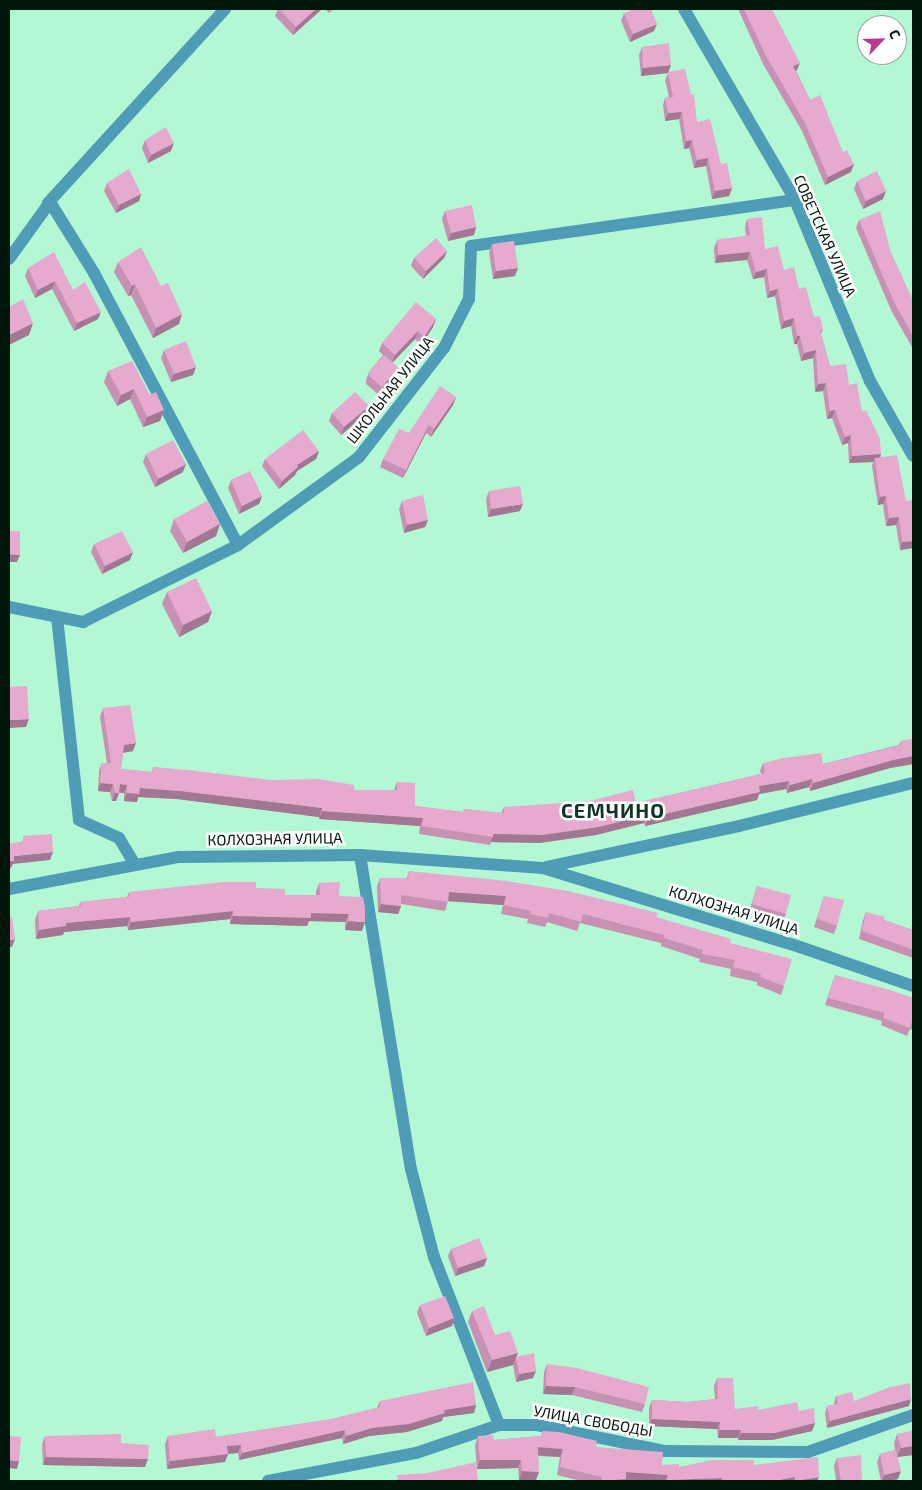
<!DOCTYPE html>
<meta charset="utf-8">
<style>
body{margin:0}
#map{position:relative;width:922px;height:1490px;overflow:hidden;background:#b2f8d4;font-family:"Exo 2",sans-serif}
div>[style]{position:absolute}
.minor>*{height:12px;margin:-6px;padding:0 6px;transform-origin:6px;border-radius:6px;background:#4e9cb5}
.wall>*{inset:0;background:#c792b2}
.shaded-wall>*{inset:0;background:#a27791}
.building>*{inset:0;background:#e7aacf}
span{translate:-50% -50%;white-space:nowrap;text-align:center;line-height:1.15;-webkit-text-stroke:5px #fff;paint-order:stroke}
.street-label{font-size:15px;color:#00170b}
.district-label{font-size:20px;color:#103525;font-weight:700;letter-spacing:1px}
.frame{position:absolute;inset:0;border:10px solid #00170b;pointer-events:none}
.north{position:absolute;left:857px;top:15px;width:50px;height:50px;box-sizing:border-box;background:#fff;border:1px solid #99a29d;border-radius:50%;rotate:66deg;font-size:14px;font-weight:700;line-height:20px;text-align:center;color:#00170b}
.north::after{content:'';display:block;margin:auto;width:18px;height:22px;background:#b33b90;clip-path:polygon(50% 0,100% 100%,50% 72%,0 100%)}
</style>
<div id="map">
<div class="minor">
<i style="left:684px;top:9px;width:221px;rotate:59.8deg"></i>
<i style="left:795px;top:200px;width:196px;rotate:67.5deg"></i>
<i style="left:870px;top:381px;width:86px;rotate:60.2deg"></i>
<i style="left:50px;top:202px;width:84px;rotate:58.2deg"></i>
<i style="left:94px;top:273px;width:308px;rotate:62.1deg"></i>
<i style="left:9px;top:259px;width:70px;rotate:-54.3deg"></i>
<i style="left:50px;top:202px;width:2px;rotate:153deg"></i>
<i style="left:48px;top:203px;width:263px;rotate:-47.6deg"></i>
<i style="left:9px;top:607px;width:76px;rotate:11.5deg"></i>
<i style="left:83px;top:622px;width:173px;rotate:-26.4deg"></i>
<i style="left:238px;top:545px;width:150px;rotate:-36deg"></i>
<i style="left:359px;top:457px;width:138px;rotate:-52.1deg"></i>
<i style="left:444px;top:348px;width:55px;rotate:-63deg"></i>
<i style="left:469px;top:299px;width:53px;rotate:-87.8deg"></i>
<i style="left:471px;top:246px;width:327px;rotate:-8.1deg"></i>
<i style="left:57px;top:617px;width:204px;rotate:83.8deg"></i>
<i style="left:79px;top:820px;width:44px;rotate:24.2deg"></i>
<i style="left:119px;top:838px;width:29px;rotate:59deg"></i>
<i style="left:360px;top:855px;width:318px;rotate:80.8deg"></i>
<i style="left:411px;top:1169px;width:91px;rotate:75.4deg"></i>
<i style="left:434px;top:1257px;width:180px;rotate:68.8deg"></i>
<i style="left:546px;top:867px;width:197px;rotate:-12deg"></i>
<i style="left:739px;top:826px;width:179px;rotate:-13.9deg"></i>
<i style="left:9px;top:889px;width:173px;rotate:-10.7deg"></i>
<i style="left:179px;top:857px;width:181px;rotate:-0.6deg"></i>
<i style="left:360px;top:855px;width:183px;rotate:4.1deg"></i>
<i style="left:543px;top:868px;width:269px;rotate:17.1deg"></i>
<i style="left:800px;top:947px;width:120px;rotate:19deg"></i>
<i style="left:268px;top:1481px;width:151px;rotate:-10.7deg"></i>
<i style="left:416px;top:1453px;width:88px;rotate:-18.6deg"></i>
<i style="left:499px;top:1425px;width:38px"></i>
<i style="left:537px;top:1425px;width:131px;rotate:11.5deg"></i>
<i style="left:665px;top:1451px;width:143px;rotate:0.4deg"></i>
<i style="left:808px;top:1452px;width:111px;rotate:-19.4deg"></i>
</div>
<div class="wall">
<i style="clip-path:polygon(278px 9px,322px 9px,293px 35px,275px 16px)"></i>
<i style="clip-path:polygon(325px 9px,334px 9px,329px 13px)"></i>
<i style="clip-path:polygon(738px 9px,772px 9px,797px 70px,796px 71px,810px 100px,851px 172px,825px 185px,802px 131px,763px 64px)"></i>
<i style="clip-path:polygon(624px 13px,654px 31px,630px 42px,621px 21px)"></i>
<i style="clip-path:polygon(642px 47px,669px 72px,721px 164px,732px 188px,729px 196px,712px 199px,706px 166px,694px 168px,689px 148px,684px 149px,679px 119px,665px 121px,663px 105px,665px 98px,669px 97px,665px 80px,668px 73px,641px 76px,639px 55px)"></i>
<i style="clip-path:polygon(145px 140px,171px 151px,148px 163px,142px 148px)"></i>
<i style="clip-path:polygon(857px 181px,883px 199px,863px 209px,854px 189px)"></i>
<i style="clip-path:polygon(107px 183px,141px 194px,139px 201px,116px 213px,104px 191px)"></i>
<i style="clip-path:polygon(445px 211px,476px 227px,474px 235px,448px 241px,442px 219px)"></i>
<i style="clip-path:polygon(747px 219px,765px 249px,784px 270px,799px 289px,814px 317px,823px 330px,821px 334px,830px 366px,849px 385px,862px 412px,880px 457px,913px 548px,900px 550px,896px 525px,886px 526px,883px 504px,878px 505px,872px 466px,873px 462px,849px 463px,848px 443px,842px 445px,832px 418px,827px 419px,823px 391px,815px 392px,813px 358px,801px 361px,797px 344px,794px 344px,791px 326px,781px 329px,775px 296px,767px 298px,764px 277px,753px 279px,747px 260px,715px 263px,714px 248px,717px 240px,746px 236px,745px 227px)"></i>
<i style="clip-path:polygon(859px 220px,891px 253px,913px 301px,913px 349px,891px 310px,856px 228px)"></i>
<i style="clip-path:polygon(492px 244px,515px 276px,493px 279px,489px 252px)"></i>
<i style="clip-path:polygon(447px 251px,444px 258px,423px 279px,411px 266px,414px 258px)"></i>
<i style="clip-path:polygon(118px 262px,179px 324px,153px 338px,131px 295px,128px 296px,114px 272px)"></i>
<i style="clip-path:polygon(28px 268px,73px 290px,98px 319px,74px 331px,52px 289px,35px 298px,25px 276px)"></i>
<i style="clip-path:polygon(436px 319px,433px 327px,421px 345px,415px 339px,392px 363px,396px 376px,379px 395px,366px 384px,366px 380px,369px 372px,383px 355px,379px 351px,382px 343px)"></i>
<i style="clip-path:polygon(164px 350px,193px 375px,171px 382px,161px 358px)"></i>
<i style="clip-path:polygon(108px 371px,150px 395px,164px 410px,160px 421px,143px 427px,130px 399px,117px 406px,104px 382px)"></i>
<i style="clip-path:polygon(456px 397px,453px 405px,431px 437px,426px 433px,403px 478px,380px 467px,383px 459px,409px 433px)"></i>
<i style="clip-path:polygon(369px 406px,366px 414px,341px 435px,329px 421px,332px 413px)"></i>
<i style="clip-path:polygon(319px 451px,316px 459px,297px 471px,295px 475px,279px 489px,262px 466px,265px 459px)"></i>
<i style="clip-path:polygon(146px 454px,183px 472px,155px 487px,143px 462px)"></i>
<i style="clip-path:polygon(231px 480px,262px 496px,259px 504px,239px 514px,228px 488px)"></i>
<i style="clip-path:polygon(489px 491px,520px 511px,488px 517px,486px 499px)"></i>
<i style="clip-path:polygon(402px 501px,428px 520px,425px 527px,404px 533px,399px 509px)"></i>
<i style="clip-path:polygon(174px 519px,220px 524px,216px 536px,183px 553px,170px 531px)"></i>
<i style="clip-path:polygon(94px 544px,130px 560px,102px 574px,91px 552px)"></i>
<i style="clip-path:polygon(167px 592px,212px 611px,208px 622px,179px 637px,162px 604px)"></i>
<i style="clip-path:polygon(103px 708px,133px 751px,123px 753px,121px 769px,152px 772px,153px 767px,354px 790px,394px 790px,397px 782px,415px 806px,463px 812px,464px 809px,501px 813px,504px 807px,636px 803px,761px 774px,760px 771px,763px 763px,823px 764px,899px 745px,901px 741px,913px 739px,913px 764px,890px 768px,810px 791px,809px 787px,787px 793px,786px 789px,759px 794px,757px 800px,645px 826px,644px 823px,596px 835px,539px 843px,491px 842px,490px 845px,419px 834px,420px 826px,319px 819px,319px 817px,177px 799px,138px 797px,137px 802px,124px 801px,124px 793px,119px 793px,116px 801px,112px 801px,110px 792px,98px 791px,99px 771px,102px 763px,107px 763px,100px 717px)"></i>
<i style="clip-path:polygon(409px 871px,656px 917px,730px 943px,784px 986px,781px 995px,757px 985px,757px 982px,730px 976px,731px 969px,699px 962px,700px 959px,661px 946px,661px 943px,580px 923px,577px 931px,547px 922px,545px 927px,527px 923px,528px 919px,501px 914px,503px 905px,448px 901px,445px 911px,401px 904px,401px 906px,398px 914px,378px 912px,377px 886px,380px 878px,407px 878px)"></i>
<i style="clip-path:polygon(319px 883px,339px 896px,362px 931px,345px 930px,345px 922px,309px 921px,307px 926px,230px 924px,230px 919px,128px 930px,127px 926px,64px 932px,63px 935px,36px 939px,35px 920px,38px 911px,79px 906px,80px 902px,127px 897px,129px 892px,256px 888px,285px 895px,316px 895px,316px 891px)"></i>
<i style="clip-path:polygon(757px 886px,786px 914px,783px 922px,749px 912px)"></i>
<i style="clip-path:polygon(824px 896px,837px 926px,834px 934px,814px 927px)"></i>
<i style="clip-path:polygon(866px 912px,884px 920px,913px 930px,913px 958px,859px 939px,863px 920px)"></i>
<i style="clip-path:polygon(835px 975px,913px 998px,913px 1030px,910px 1029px,907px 1036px,881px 1025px,882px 1021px,825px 1005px)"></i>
<i style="clip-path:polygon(451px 1249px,487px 1258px,484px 1266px,455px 1276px,448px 1256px)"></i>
<i style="clip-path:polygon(420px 1305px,454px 1318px,452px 1326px,426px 1336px,417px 1313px)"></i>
<i style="clip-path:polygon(472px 1311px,495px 1335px,518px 1353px,516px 1357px,533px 1378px,516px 1382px,513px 1365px,487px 1372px,468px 1322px)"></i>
<i style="clip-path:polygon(547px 1364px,645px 1404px,642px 1412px,572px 1395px,543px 1394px,544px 1372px)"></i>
<i style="clip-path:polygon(717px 1378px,735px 1409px,799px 1411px,815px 1423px,812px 1431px,772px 1440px,738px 1440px,738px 1438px,718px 1438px,717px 1429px,649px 1426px,649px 1408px,652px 1400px,688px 1402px,715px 1399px,714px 1386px)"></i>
<i style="clip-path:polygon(836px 1396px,854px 1401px,909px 1406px,827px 1428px,825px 1413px,827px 1406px,834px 1405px,834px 1403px)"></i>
<i style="clip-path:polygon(380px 1401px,476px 1405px,474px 1413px,443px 1417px,442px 1421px,407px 1432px,369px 1436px,343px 1444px,342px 1438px,239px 1460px,238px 1453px,228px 1454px,225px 1462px,167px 1469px,165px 1444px,168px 1436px,216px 1437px,332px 1419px,377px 1408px)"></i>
<i style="clip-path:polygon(543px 1431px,596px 1447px,662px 1465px,679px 1467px,754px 1465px,817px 1481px,636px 1481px,625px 1480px,625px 1481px,581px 1481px,557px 1475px,560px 1457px,538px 1456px,536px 1480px,519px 1480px,518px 1468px,477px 1469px,475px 1445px,478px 1436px,494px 1440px,541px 1436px)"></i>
<i style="clip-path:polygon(913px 1431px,913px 1455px,898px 1457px,898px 1479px,890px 1481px,881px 1481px,877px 1462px,880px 1454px,895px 1450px,894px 1443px,897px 1434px)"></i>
<i style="clip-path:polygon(45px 1436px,121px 1443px,145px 1467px,43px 1465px,42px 1444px)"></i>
<i style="clip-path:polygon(837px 1458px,862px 1481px,836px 1481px,834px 1466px)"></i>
</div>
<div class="shaded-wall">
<i style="clip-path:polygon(316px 9px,322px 9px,293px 35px,296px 27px)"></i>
<i style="clip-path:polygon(657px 24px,654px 31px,630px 42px,633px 34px)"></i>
<i style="clip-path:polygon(800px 63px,797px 70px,790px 73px,793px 66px)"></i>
<i style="clip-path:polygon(671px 65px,668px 73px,641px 76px,643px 68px)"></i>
<i style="clip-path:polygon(682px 112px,679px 119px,665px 121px,668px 113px)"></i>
<i style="clip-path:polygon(692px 140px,689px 148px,684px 149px,686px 141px)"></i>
<i style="clip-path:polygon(174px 143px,171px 151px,148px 163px,151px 155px)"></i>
<i style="clip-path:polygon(708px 158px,706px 166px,694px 168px,697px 160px)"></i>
<i style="clip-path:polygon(854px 164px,851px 172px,825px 185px,828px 177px)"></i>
<i style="clip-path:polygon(732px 188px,729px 196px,712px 199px,715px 191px)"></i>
<i style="clip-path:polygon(886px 191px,883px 199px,863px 209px,866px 201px)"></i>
<i style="clip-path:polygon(141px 194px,139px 201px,116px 213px,119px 205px)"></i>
<i style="clip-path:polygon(476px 227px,474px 235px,448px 241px,451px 233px)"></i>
<i style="clip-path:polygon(447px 251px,444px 258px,423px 279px,426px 271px)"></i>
<i style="clip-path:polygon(750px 252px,747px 260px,715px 263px,718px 255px)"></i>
<i style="clip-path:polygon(518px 268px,515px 276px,493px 279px,496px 271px)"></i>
<i style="clip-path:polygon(767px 269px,764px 277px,753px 279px,756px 272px)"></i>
<i style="clip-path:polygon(55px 281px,52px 289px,35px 298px,38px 290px)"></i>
<i style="clip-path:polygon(135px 284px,131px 295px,128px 296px,132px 286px)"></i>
<i style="clip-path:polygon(778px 289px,775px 296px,767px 298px,770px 291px)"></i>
<i style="clip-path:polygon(101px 312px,98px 319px,74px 331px,77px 323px)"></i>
<i style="clip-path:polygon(182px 314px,179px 324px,153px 338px,156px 328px)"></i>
<i style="clip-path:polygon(794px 318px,791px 326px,781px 329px,784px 321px)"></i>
<i style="clip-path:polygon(436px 319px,433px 327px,421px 345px,424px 337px)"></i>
<i style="clip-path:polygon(33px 323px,29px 335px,9px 345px,9px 335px)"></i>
<i style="clip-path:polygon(418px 331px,415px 339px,392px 363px,395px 355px)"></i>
<i style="clip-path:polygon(797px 336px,800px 336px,797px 344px,794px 344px)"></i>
<i style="clip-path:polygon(816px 350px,813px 358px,801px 361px,804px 353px)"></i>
<i style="clip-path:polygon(196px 367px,193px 375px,171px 382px,174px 374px)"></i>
<i style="clip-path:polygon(399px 368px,396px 376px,379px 395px,382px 387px)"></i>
<i style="clip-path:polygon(826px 383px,823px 391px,815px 392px,818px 384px)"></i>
<i style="clip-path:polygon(134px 389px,130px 399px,117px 406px,121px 395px)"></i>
<i style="clip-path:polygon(456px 397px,453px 405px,431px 437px,434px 429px)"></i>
<i style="clip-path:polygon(369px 406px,366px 414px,341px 435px,344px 427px)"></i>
<i style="clip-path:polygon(164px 410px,160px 421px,143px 427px,147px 417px)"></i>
<i style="clip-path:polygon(835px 410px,832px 418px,827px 419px,830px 411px)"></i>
<i style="clip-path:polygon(429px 425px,426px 433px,403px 478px,406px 470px)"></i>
<i style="clip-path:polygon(851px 435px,848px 443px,842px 445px,845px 437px)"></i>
<i style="clip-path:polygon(319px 451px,316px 459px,297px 471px,295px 475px,279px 489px,282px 481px,297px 465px)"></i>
<i style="clip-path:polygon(881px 454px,879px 462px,875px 458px,873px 462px,849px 463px,852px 456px)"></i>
<i style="clip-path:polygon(186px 464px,183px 472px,155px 487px,158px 479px)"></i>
<i style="clip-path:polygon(262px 496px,259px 504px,239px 514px,242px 506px)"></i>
<i style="clip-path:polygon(886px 496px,883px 504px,878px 505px,880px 497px)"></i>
<i style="clip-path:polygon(523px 504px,520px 511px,488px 517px,491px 509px)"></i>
<i style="clip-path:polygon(899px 517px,896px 525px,886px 526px,889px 518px)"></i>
<i style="clip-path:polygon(428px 520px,425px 527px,404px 533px,407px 525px)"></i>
<i style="clip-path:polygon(220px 524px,216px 536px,183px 553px,187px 542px)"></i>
<i style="clip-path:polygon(913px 541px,913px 548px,900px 550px,902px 542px)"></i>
<i style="clip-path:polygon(133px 552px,130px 560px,102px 574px,105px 566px)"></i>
<i style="clip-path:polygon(9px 554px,20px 555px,17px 562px,9px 562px)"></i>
<i style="clip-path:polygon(212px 611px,208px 622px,179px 637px,183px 625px)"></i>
<i style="clip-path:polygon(29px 719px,26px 727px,9px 728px,9px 720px)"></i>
<i style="clip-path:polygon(136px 743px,133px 751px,121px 753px,124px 745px)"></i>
<i style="clip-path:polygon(913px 756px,913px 764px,890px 768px,810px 791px,813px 783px,893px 760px)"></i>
<i style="clip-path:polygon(812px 779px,809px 787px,787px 793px,790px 785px)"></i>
<i style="clip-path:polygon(789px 781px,786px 789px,759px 794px,757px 800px,645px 826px,648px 818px,759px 786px)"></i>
<i style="clip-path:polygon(100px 783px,113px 784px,110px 792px,98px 791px)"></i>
<i style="clip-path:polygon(120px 784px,127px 785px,124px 793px,117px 792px)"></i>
<i style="clip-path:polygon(140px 788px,180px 791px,322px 808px,319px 817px,177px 799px,138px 797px,137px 802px,124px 801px,127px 793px)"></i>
<i style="clip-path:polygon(115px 793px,119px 793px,116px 801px,112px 801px)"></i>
<i style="clip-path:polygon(322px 811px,423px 818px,420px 826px,319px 819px)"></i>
<i style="clip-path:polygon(647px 815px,644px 823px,596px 835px,539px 843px,491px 842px,493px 834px)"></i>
<i style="clip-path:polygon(53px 852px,50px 860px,13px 864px,11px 868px,9px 869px,9px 861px,14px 856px)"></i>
<i style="clip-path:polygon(449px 892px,506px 896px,503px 905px,446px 901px)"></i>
<i style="clip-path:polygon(381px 904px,401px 906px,398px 914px,378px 912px)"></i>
<i style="clip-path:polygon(233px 911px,230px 919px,128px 930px,131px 922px)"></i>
<i style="clip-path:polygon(311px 913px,349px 914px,345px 922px,309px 921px,307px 926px,230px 924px,233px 916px)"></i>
<i style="clip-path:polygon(130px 917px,127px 926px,64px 932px,63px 935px,36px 939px,39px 930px,66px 923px)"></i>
<i style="clip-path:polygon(348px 921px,365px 922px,362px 931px,345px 930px)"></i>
<i style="clip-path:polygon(15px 939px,12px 947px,9px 947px,9px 940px)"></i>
<i style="clip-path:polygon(487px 1258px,484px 1266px,455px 1276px,458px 1268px)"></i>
<i style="clip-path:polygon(454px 1318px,452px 1326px,426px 1336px,429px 1328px)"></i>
<i style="clip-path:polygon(518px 1353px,513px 1365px,487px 1372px,492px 1360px)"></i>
<i style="clip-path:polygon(536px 1371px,533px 1378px,516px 1382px,519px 1374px)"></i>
<i style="clip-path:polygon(546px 1386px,575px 1387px,572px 1395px,543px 1394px)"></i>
<i style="clip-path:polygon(911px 1399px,909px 1406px,827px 1428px,830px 1421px)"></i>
<i style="clip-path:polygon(476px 1405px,474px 1413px,443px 1417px,442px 1421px,407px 1432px,369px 1436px,343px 1444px,346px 1436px,372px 1428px,444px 1410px)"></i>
<i style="clip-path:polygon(652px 1419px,720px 1422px,717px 1429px,649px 1426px)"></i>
<i style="clip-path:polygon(815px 1423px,812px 1431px,772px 1440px,738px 1440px,741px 1433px)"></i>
<i style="clip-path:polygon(345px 1430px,342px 1438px,239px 1460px,242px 1453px)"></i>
<i style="clip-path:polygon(720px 1430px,741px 1430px,738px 1438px,718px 1438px)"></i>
<i style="clip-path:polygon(241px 1445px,238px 1453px,225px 1454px,227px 1446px)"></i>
<i style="clip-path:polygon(913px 1446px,913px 1455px,897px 1457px,901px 1448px)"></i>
<i style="clip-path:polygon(538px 1447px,563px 1449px,560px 1457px,535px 1455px)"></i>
<i style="clip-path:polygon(228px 1454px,225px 1462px,167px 1469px,170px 1461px)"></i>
<i style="clip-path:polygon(46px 1457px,148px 1459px,145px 1467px,43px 1465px)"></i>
<i style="clip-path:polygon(9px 1460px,19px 1461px,17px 1469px,9px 1468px)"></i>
<i style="clip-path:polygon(480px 1460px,521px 1460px,518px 1468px,477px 1469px)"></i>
<i style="clip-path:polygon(522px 1471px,539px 1472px,536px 1480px,519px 1480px)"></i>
<i style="clip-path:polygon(901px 1471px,898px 1479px,890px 1481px,882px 1481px,884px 1475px)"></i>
<i style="clip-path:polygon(626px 1472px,668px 1475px,665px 1481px,636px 1481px,625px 1480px,625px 1481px,607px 1481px)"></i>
<i style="clip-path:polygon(795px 1477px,793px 1481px,774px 1481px)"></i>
<i style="clip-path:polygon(819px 1477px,817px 1481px,795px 1481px)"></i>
<i style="clip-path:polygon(722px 1478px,721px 1481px,666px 1481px,667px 1480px)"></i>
</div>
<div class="building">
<i style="clip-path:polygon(279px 9px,316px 9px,296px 27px)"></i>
<i style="clip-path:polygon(635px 9px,651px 9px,657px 24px,633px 34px,624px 13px)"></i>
<i style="clip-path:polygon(744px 9px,772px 9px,800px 63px,793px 66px,810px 100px,820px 95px,843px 152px,847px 150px,854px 164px,828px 177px,805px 123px,766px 56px)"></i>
<i style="clip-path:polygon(669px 43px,671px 65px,643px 68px,642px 47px)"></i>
<i style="clip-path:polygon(685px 69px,691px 95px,694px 94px,697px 122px,710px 119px,721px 164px,727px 163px,732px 188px,715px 191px,708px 158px,697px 160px,692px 140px,686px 141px,682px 112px,668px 113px,665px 98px,673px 97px,668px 72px)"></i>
<i style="clip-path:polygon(166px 127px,174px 143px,151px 155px,145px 140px)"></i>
<i style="clip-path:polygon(129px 169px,141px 194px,119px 205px,107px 183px)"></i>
<i style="clip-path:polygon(877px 171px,886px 191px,866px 201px,857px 181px)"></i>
<i style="clip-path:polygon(472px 205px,476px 227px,451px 233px,445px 211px)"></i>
<i style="clip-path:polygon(880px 211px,891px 253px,913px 301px,913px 336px,894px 302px,859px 220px)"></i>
<i style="clip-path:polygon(762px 217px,765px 249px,778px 246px,784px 270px,794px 267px,799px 289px,806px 287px,814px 317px,820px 316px,823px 330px,820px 331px,830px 366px,846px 364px,849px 385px,857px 383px,862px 412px,866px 410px,880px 439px,881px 454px,852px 456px,851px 435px,845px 437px,835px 410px,830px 411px,826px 383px,818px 384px,816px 350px,804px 353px,800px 336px,797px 336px,794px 318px,784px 321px,778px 289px,770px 291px,767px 269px,756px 272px,750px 252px,718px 255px,717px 240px,750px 235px,747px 219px)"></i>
<i style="clip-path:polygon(436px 238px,447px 251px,426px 271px,414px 258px)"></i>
<i style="clip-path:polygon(514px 241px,518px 268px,496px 271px,492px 244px)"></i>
<i style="clip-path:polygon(141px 247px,161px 286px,168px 283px,182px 314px,156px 328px,135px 284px,132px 286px,118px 262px)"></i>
<i style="clip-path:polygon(54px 252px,73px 290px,85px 282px,101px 312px,77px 323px,55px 281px,38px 290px,28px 268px)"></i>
<i style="clip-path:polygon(23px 299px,33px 323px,9px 335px,9px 307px)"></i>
<i style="clip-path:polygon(416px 302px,436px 319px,424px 337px,418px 331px,395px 355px,382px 343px)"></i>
<i style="clip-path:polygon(186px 341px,196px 367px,174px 374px,164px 350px)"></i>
<i style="clip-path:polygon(384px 355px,399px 368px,382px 387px,369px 376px,369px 372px)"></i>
<i style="clip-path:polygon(132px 361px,150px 395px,156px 392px,164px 410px,147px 417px,134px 389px,121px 395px,108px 371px)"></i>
<i style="clip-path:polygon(440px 386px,456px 397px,434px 429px,429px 425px,406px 470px,383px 459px,399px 429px,409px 433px)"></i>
<i style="clip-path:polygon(355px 392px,369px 406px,344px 427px,332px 413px)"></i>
<i style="clip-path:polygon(303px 430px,319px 451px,297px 465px,298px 467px,282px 481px,265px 459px)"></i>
<i style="clip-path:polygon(173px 440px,186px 464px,158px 479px,146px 454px)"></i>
<i style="clip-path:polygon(897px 455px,906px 501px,913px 500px,913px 541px,902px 542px,899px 517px,889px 518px,886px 496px,880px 497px,875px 458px)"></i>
<i style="clip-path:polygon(250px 471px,262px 496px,242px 506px,231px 480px)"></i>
<i style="clip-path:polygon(520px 486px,523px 504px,491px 509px,489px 491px)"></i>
<i style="clip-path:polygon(423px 495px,428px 520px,407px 525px,402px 501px)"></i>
<i style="clip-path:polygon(207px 501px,220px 524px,187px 542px,174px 519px)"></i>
<i style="clip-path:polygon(9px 531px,20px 531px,20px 555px,9px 554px)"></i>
<i style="clip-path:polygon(122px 531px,133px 552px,105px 566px,94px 544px)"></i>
<i style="clip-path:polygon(196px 578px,212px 611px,183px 625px,167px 592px)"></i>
<i style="clip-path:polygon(27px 686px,29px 719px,9px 720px,9px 687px)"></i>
<i style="clip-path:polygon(130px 705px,136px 743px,124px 745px,121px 769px,153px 772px,153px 767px,188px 770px,270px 780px,319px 779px,354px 785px,354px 790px,397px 790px,397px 782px,415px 783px,415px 806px,463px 812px,464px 809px,504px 813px,504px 807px,590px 801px,633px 790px,636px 803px,765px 773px,763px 763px,784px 758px,821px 753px,823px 764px,901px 745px,901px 741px,913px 739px,913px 756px,893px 760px,813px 783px,812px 779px,790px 785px,789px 781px,759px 786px,760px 792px,648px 818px,647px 815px,599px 827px,542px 835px,493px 834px,493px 837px,422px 826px,423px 818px,322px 811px,322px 808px,180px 791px,140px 788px,139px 794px,127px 793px,127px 785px,120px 784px,119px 793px,115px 793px,113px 784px,100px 783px,102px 763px,111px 763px,103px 708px)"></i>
<i style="clip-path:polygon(52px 834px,53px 852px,14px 856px,14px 861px,9px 861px,9px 844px,23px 841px,23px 836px)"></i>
<i style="clip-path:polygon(409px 871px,507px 881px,568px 891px,658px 913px,656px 917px,731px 939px,730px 943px,792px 959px,784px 986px,760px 977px,761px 974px,733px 967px,735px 960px,702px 954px,703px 950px,664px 938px,664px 935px,583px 914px,581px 922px,549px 913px,548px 918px,530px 914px,531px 911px,504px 905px,506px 896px,449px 892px,448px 902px,401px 895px,401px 906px,381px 904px,380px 878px,408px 878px)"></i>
<i style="clip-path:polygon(224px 882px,256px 882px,256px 888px,285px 889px,285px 895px,320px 895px,319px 883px,340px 882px,339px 896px,363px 897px,365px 908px,365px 922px,348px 921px,349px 914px,311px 913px,311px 918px,233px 916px,233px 911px,131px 922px,130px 917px,66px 923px,66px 926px,39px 930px,38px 911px,81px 906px,80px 902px,129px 897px,129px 892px)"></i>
<i style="clip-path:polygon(757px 886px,791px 895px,786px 914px,752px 904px)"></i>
<i style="clip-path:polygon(824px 896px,844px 900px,837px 926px,817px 919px)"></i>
<i style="clip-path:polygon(866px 912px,885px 917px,884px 920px,913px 930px,913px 950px,862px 931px)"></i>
<i style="clip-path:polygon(9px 917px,12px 917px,15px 939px,9px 940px)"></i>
<i style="clip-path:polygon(835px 975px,893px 991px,913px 998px,913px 1021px,912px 1021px,910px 1028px,883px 1018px,885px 1013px,828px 998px)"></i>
<i style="clip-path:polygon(479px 1238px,487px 1258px,458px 1268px,451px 1249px)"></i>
<i style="clip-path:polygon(445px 1296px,454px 1318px,429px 1328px,420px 1305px)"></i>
<i style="clip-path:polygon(484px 1306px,495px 1335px,510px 1331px,518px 1353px,492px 1360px,472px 1311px)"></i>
<i style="clip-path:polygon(534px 1353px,536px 1371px,519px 1374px,516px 1357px)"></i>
<i style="clip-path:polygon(547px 1364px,577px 1368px,649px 1387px,645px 1404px,575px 1387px,546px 1386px)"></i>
<i style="clip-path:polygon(717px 1378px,733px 1378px,735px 1409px,758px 1406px,758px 1410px,797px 1402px,799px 1411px,814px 1408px,815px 1423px,775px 1433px,741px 1433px,741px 1430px,720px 1430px,720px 1422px,652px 1419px,652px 1400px,688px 1402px,718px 1399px)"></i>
<i style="clip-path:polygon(473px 1382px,476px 1405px,444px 1410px,445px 1413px,409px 1424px,372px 1428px,346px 1436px,345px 1430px,242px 1453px,241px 1445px,227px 1446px,228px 1454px,170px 1461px,168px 1436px,215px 1429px,216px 1437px,332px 1419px,380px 1407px,380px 1401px)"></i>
<i style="clip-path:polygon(910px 1383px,911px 1399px,830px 1421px,827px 1406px,838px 1404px,836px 1396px,852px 1392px,854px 1401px,890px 1387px)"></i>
<i style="clip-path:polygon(543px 1431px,559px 1432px,597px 1441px,596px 1447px,663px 1452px,662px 1465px,679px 1464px,679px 1467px,712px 1460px,754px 1460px,754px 1465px,818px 1457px,819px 1477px,795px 1481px,795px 1477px,774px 1481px,722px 1481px,722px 1478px,667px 1480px,668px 1475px,626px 1472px,626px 1479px,602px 1481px,602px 1477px,560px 1467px,563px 1449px,538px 1447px,539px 1472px,522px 1471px,521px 1460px,480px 1460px,478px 1436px,493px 1435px,494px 1440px,542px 1436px)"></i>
<i style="clip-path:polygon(913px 1431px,913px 1446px,901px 1448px,897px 1434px)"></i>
<i style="clip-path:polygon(121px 1434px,121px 1443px,149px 1445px,148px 1459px,46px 1457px,45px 1436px)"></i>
<i style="clip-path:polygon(9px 1436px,21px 1437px,19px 1461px,9px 1460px)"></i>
<i style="clip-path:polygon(896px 1450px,901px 1471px,884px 1475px,880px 1454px)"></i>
<i style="clip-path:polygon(861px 1455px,862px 1481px,841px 1481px,837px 1458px)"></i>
<i style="clip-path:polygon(476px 1462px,478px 1481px,398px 1481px,397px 1475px,428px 1473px)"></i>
</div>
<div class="street-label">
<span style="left:825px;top:236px;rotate:66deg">СОВЕТСКАЯ УЛИЦА</span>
<span style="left:390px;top:390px;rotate:-52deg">ШКОЛЬНАЯ УЛИЦА</span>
<span style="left:275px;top:839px;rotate:-1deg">КОЛХОЗНАЯ УЛИЦА</span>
<span style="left:734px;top:910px;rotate:17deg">КОЛХОЗНАЯ УЛИЦА</span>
<span style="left:593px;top:1421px;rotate:10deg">УЛИЦА СВОБОДЫ</span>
</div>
<div class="district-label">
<span style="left:613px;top:810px">СЕМЧИНО</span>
</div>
<div class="frame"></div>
<div class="north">С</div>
</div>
